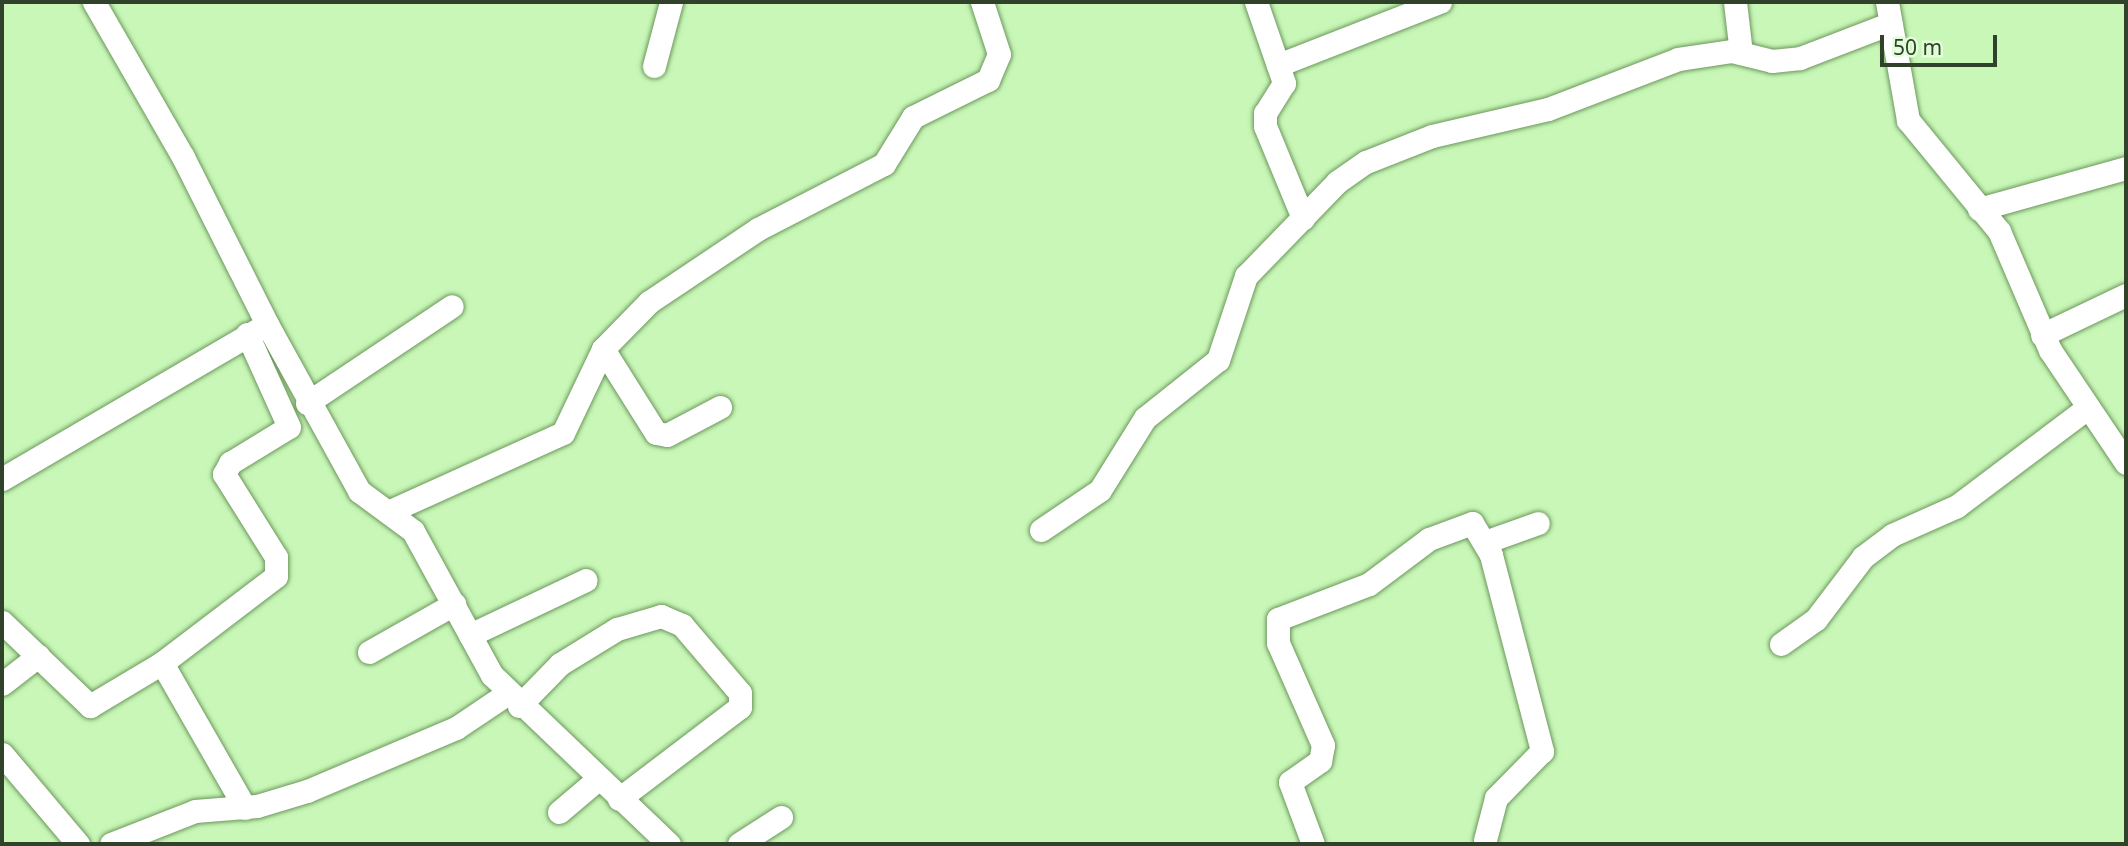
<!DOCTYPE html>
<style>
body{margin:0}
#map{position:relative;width:2128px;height:846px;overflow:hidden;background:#c8f7b7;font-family:"Noto Sans",sans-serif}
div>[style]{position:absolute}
.roads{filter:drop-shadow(0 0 2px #6c975c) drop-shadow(0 0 2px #6c975c)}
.minor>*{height:23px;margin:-11.5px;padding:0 11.5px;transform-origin:11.5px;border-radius:11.5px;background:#fff}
span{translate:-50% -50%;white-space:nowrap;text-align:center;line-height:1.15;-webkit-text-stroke:5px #e2fed8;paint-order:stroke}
.frame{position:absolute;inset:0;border:4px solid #304229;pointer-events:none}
.scale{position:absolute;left:1880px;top:35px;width:117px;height:32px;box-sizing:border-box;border:4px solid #304229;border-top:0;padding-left:9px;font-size:21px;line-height:24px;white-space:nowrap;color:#304229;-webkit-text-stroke:5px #e2fed8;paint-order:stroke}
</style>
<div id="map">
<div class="roads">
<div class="minor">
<i style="left:1256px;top:2px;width:86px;rotate:70.9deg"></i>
<i style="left:1284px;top:83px;width:36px;rotate:122deg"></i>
<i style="left:1265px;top:113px;width:13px;rotate:90deg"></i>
<i style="left:1265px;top:126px;width:100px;rotate:67.6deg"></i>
<i style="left:1735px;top:2px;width:51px;rotate:83.3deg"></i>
<i style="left:1887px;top:2px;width:120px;rotate:79.9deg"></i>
<i style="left:1908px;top:120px;width:144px;rotate:50.7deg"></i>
<i style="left:1999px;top:231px;width:129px;rotate:66.8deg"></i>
<i style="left:2050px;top:350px;width:136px;rotate:56.1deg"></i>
<i style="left:1278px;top:65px;width:174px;rotate:-21.3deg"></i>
<i style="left:654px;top:66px;width:66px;rotate:-75.1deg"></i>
<i style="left:1979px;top:209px;width:153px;rotate:-15.6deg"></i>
<i style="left:267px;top:324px;width:191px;rotate:61.1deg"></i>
<i style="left:359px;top:491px;width:67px;rotate:36.5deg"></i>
<i style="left:413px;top:531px;width:164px;rotate:61.3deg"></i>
<i style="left:492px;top:675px;width:245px;rotate:43.7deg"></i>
<i style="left:2042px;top:335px;width:93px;rotate:-25.5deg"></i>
<i style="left:603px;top:349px;width:99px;rotate:57.8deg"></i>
<i style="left:656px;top:433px;width:11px;rotate:10deg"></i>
<i style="left:667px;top:435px;width:60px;rotate:-27.8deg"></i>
<i style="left:307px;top:403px;width:174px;rotate:-33.8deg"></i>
<i style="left:2px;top:479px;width:307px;rotate:-30.3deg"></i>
<i style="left:267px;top:324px;width:187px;rotate:-116.7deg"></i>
<i style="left:183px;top:157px;width:179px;rotate:-119.9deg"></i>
<i style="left:388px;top:512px;width:192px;rotate:-24.3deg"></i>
<i style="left:563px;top:433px;width:93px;rotate:-64.5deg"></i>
<i style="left:603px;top:349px;width:66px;rotate:-45.6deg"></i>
<i style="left:649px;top:302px;width:131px;rotate:-33.8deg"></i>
<i style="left:758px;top:229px;width:142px;rotate:-27.3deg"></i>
<i style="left:884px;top:164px;width:55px;rotate:-58.3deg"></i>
<i style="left:913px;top:117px;width:84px;rotate:-26.3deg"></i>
<i style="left:988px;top:80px;width:28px;rotate:-67deg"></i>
<i style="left:999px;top:54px;width:55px;rotate:-108.1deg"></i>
<i style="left:1041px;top:530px;width:71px;rotate:-34.1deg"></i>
<i style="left:1100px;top:490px;width:85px;rotate:-58deg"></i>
<i style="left:1145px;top:418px;width:93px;rotate:-38.5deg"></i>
<i style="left:1218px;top:360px;width:89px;rotate:-71.6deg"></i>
<i style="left:1246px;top:276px;width:131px;rotate:-45.9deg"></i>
<i style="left:1337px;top:182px;width:35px;rotate:-35deg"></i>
<i style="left:1366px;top:162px;width:71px;rotate:-21.5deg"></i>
<i style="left:1432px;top:136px;width:119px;rotate:-13.1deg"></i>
<i style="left:1548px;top:109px;width:139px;rotate:-21deg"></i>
<i style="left:1678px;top:59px;width:55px;rotate:-8.4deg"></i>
<i style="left:1732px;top:51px;width:41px;rotate:14deg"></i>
<i style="left:1772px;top:61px;width:28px;rotate:-6deg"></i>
<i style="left:1800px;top:58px;width:97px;rotate:-21deg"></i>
<i style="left:1485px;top:542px;width:56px;rotate:-19.7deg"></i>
<i style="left:2px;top:622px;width:122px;rotate:43.7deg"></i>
<i style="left:90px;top:706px;width:84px;rotate:-30.8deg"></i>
<i style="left:162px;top:663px;width:143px;rotate:-37.3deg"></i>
<i style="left:276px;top:576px;width:19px;rotate:-90deg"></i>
<i style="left:276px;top:557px;width:98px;rotate:-122.1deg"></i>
<i style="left:224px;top:474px;width:13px;rotate:-61deg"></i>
<i style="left:230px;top:463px;width:69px;rotate:-31.4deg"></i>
<i style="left:289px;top:427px;width:102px;rotate:-114.3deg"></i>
<i style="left:470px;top:635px;width:128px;rotate:-25.4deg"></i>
<i style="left:1781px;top:644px;width:43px;rotate:-35.5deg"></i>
<i style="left:1816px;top:619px;width:78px;rotate:-52.8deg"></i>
<i style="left:1863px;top:557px;width:36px;rotate:-37deg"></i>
<i style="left:1892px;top:535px;width:71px;rotate:-24deg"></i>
<i style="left:1957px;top:506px;width:163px;rotate:-37deg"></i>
<i style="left:369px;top:652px;width:98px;rotate:-29.5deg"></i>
<i style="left:162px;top:663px;width:167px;rotate:60.2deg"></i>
<i style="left:2px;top:684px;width:46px;rotate:-37.9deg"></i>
<i style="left:519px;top:706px;width:59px;rotate:-45.7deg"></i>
<i style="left:560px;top:664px;width:67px;rotate:-31.6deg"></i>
<i style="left:617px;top:629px;width:46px;rotate:-16.5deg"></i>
<i style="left:661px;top:616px;width:23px;rotate:23deg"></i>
<i style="left:682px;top:625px;width:89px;rotate:49.5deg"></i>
<i style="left:740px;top:693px;width:14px;rotate:90deg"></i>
<i style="left:740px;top:707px;width:152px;rotate:142.8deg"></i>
<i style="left:2px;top:754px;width:118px;rotate:49.8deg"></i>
<i style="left:559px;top:812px;width:51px;rotate:-40.2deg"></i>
<i style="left:111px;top:844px;width:90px;rotate:-21.4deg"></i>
<i style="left:195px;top:811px;width:62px;rotate:-4.6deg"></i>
<i style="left:257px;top:806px;width:52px;rotate:-16.7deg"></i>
<i style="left:307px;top:791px;width:162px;rotate:-22.9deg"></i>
<i style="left:456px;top:728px;width:63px;rotate:-33.9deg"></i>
<i style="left:739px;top:844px;width:50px;rotate:-32.7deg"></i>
<i style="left:1313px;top:844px;width:66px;rotate:-110.4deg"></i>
<i style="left:1290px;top:782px;width:37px;rotate:-35deg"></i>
<i style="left:1320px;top:761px;width:16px;rotate:-79deg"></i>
<i style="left:1323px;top:745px;width:111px;rotate:-113.8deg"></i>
<i style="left:1278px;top:643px;width:24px;rotate:-90deg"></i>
<i style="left:1278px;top:619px;width:97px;rotate:-21deg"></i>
<i style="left:1369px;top:584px;width:75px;rotate:-36.9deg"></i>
<i style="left:1429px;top:539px;width:46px;rotate:-20.4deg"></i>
<i style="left:1472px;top:523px;width:37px;rotate:59deg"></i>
<i style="left:1491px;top:555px;width:203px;rotate:75.4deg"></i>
<i style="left:1542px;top:751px;width:66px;rotate:134.4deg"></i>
<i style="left:1496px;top:798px;width:43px;rotate:104.7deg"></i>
</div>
</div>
<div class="frame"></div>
<div class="scale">50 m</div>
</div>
